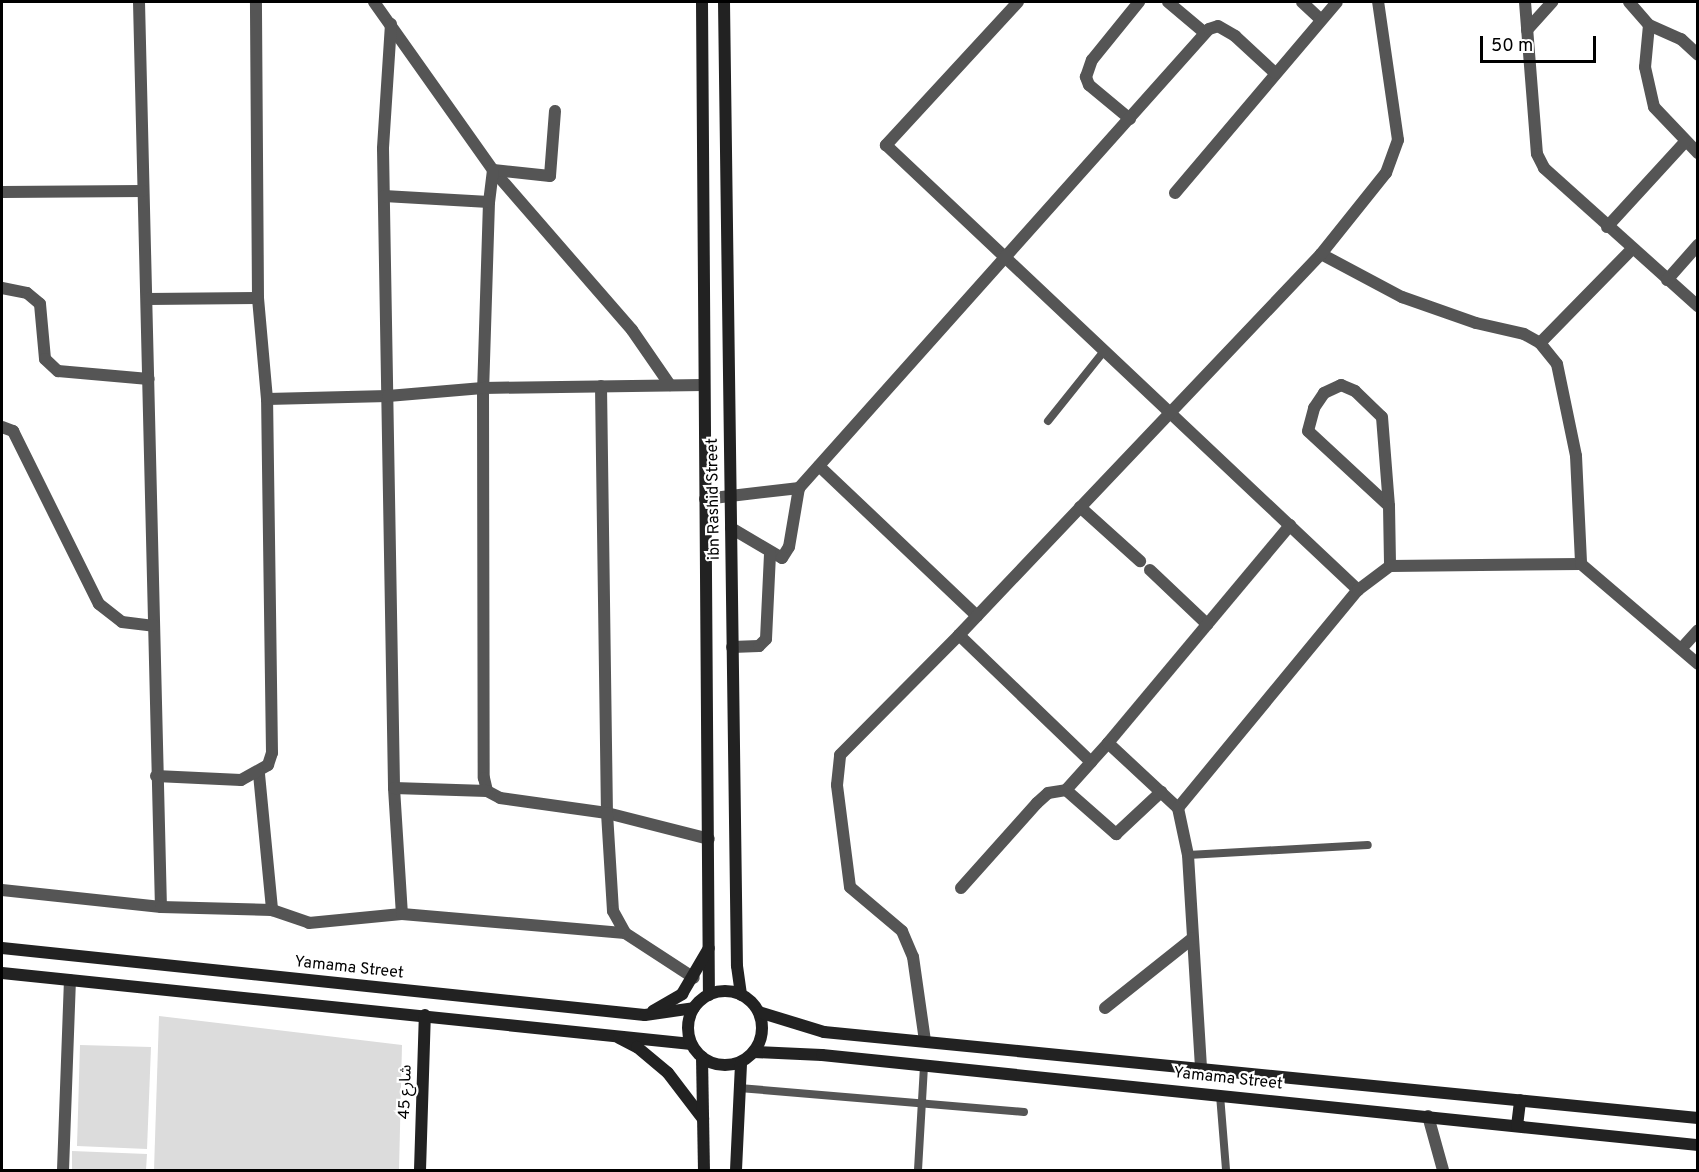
<!DOCTYPE html>
<meta charset="utf-8">
<style>
body{margin:0}
#map{position:relative;width:1699px;height:1172px;overflow:hidden;background:#fff;font-family:Overpass,"Noto Sans Arabic",sans-serif}
div>[style]{position:absolute}
.green>*{inset:0;background:#dcdcdc}
.lane>*{height:8px;margin:-4px;padding:0 4px;transform-origin:4px;border-radius:4px;background:#555}
.street>*{height:12px;margin:-6px;padding:0 6px;transform-origin:6px;border-radius:6px;background:#555}
.secondary>*{height:12px;margin:-6px;padding:0 6px;transform-origin:6px;border-radius:6px;background:#222}
.secondary>.ring{margin:-6px;padding:0;box-sizing:content-box;background:none;border:12px solid #222;border-radius:50%}
span{translate:-50% -50%;white-space:nowrap;text-align:center;line-height:1.15;-webkit-text-stroke:4.5px #fff;paint-order:stroke}
.street-label{font-size:16px;color:#000}
.frame{position:absolute;inset:0;border:3px solid #000;pointer-events:none}
.scale{position:absolute;left:1480px;top:36px;width:116px;height:27px;box-sizing:border-box;border:3px solid #000;border-top:0;padding-left:8px;font-size:18px;line-height:21px;white-space:nowrap;color:#000;-webkit-text-stroke:4px #fff;paint-order:stroke}
</style>
<div id="map">
<div class="green">
<i style="clip-path:polygon(159px 1016px,402px 1045px,399px 1170px,154px 1170px)"></i>
<i style="clip-path:polygon(80px 1045px,151px 1047px,147px 1149px,77px 1146px)"></i>
<i style="clip-path:polygon(72px 1151px,147px 1154px,146px 1170px,72px 1170px)"></i>
</div>
<div class="lane">
<i style="left:1048px;top:421px;width:90px;rotate:-51.3deg"></i>
<i style="left:1188px;top:855px;width:180px;rotate:-3.2deg"></i>
<i style="left:739px;top:1088px;width:286px;rotate:4.8deg"></i>
<i style="left:1220px;top:1095px;width:75px;rotate:85.4deg"></i>
<i style="left:918px;top:1170px;width:104px;rotate:-86.7deg"></i>
</div>
<div class="street">
<i style="left:139px;top:2px;width:905px;rotate:88.61deg"></i>
<i style="left:374px;top:2px;width:206px;rotate:54.7deg"></i>
<i style="left:493px;top:170px;width:212px;rotate:49deg"></i>
<i style="left:632px;top:330px;width:67px;rotate:55.4deg"></i>
<i style="left:1018px;top:2px;width:195px;rotate:132.7deg"></i>
<i style="left:886px;top:145px;width:649px;rotate:43.31deg"></i>
<i style="left:1168px;top:2px;width:48px;rotate:40deg"></i>
<i style="left:1302px;top:2px;width:25px;rotate:43deg"></i>
<i style="left:1525px;top:2px;width:152px;rotate:85.5deg"></i>
<i style="left:1537px;top:154px;width:16px;rotate:63deg"></i>
<i style="left:1544px;top:168px;width:207px;rotate:41.9deg"></i>
<i style="left:1629px;top:2px;width:30px;rotate:49deg"></i>
<i style="left:1649px;top:25px;width:42px;rotate:95.4deg"></i>
<i style="left:1645px;top:67px;width:41px;rotate:77.3deg"></i>
<i style="left:1654px;top:107px;width:64px;rotate:46.3deg"></i>
<i style="left:391px;top:24px;width:125px;rotate:93.7deg"></i>
<i style="left:383px;top:149px;width:639px;rotate:89.01deg"></i>
<i style="left:394px;top:788px;width:126px;rotate:86.4deg"></i>
<i style="left:1649px;top:25px;width:35px;rotate:24deg"></i>
<i style="left:1681px;top:39px;width:23px;rotate:43deg"></i>
<i style="left:1527px;top:30px;width:38px;rotate:-48deg"></i>
<i style="left:555px;top:111px;width:65px;rotate:94.4deg"></i>
<i style="left:550px;top:176px;width:57px;rotate:-174deg"></i>
<i style="left:493px;top:170px;width:32px;rotate:97deg"></i>
<i style="left:489px;top:202px;width:186px;rotate:91.8deg"></i>
<i style="left:483px;top:388px;width:390px;rotate:89.9deg"></i>
<i style="left:484px;top:778px;width:13px;rotate:77deg"></i>
<i style="left:487px;top:791px;width:15px;rotate:28deg"></i>
<i style="left:500px;top:798px;width:108px;rotate:8deg"></i>
<i style="left:607px;top:813px;width:105px;rotate:14.3deg"></i>
<i style="left:1130px;top:119px;width:53px;rotate:-140.3deg"></i>
<i style="left:1089px;top:85px;width:9px;rotate:-111deg"></i>
<i style="left:1086px;top:77px;width:18px;rotate:-71deg"></i>
<i style="left:1092px;top:60px;width:75px;rotate:-51deg"></i>
<i style="left:2px;top:192px;width:141px;rotate:-0.4deg"></i>
<i style="left:1175px;top:193px;width:250px;rotate:-49.7deg"></i>
<i style="left:384px;top:196px;width:105px;rotate:3.3deg"></i>
<i style="left:1607px;top:227px;width:115px;rotate:-47.5deg"></i>
<i style="left:1321px;top:254px;width:92px;rotate:28deg"></i>
<i style="left:1402px;top:297px;width:78px;rotate:19.4deg"></i>
<i style="left:1476px;top:323px;width:49px;rotate:12.9deg"></i>
<i style="left:1524px;top:334px;width:18px;rotate:29deg"></i>
<i style="left:1540px;top:343px;width:27px;rotate:51deg"></i>
<i style="left:1557px;top:364px;width:94px;rotate:78.3deg"></i>
<i style="left:1576px;top:456px;width:108px;rotate:87.3deg"></i>
<i style="left:1667px;top:280px;width:47px;rotate:-48.5deg"></i>
<i style="left:2px;top:288px;width:25px;rotate:11deg"></i>
<i style="left:27px;top:293px;width:17px;rotate:40deg"></i>
<i style="left:40px;top:304px;width:55px;rotate:84.8deg"></i>
<i style="left:45px;top:359px;width:18px;rotate:43deg"></i>
<i style="left:58px;top:371px;width:91px;rotate:5deg"></i>
<i style="left:147px;top:299px;width:111px;rotate:-0.5deg"></i>
<i style="left:1540px;top:343px;width:132px;rotate:-45.6deg"></i>
<i style="left:601px;top:386px;width:427px;rotate:89.2deg"></i>
<i style="left:607px;top:813px;width:98px;rotate:86.5deg"></i>
<i style="left:613px;top:911px;width:25px;rotate:61deg"></i>
<i style="left:625px;top:933px;width:82px;rotate:33.1deg"></i>
<i style="left:267px;top:399px;width:121px;rotate:-1.4deg"></i>
<i style="left:388px;top:396px;width:95px;rotate:-4.8deg"></i>
<i style="left:483px;top:388px;width:220px;rotate:-0.8deg"></i>
<i style="left:2px;top:427px;width:12px;rotate:20deg"></i>
<i style="left:13px;top:431px;width:193px;rotate:63.6deg"></i>
<i style="left:99px;top:604px;width:29px;rotate:38deg"></i>
<i style="left:122px;top:622px;width:32px;rotate:7deg"></i>
<i style="left:819px;top:466px;width:218px;rotate:43.5deg"></i>
<i style="left:705px;top:499px;width:95px;rotate:-6.7deg"></i>
<i style="left:799px;top:488px;width:615px;rotate:-48.23deg"></i>
<i style="left:1209px;top:29px;width:9px;rotate:-18deg"></i>
<i style="left:1218px;top:26px;width:20px;rotate:30deg"></i>
<i style="left:1235px;top:36px;width:54px;rotate:42.8deg"></i>
<i style="left:1389px;top:506px;width:110px;rotate:-137.2deg"></i>
<i style="left:1308px;top:431px;width:24px;rotate:-75deg"></i>
<i style="left:1314px;top:408px;width:18px;rotate:-56deg"></i>
<i style="left:1324px;top:393px;width:19px;rotate:-25deg"></i>
<i style="left:1341px;top:385px;width:15px;rotate:23deg"></i>
<i style="left:1355px;top:391px;width:37px;rotate:44deg"></i>
<i style="left:1382px;top:417px;width:89px;rotate:85.5deg"></i>
<i style="left:1389px;top:506px;width:60px;rotate:89deg"></i>
<i style="left:1080px;top:507px;width:81px;rotate:42deg"></i>
<i style="left:731px;top:528px;width:59px;rotate:30.5deg"></i>
<i style="left:782px;top:558px;width:13px;rotate:-58deg"></i>
<i style="left:789px;top:547px;width:60px;rotate:-80.4deg"></i>
<i style="left:1150px;top:570px;width:79px;rotate:43.5deg"></i>
<i style="left:959px;top:635px;width:183px;rotate:43.9deg"></i>
<i style="left:1091px;top:762px;width:25px;rotate:-48deg"></i>
<i style="left:1108px;top:743px;width:96px;rotate:42.9deg"></i>
<i style="left:1178px;top:808px;width:48px;rotate:78deg"></i>
<i style="left:1188px;top:855px;width:212px;rotate:86.5deg"></i>
<i style="left:732px;top:647px;width:27px;rotate:-2deg"></i>
<i style="left:759px;top:646px;width:10px;rotate:-45deg"></i>
<i style="left:766px;top:639px;width:86px;rotate:-87.3deg"></i>
<i style="left:1681px;top:649px;width:25px;rotate:-48deg"></i>
<i style="left:1108px;top:743px;width:284px;rotate:-50.1deg"></i>
<i style="left:259px;top:774px;width:137px;rotate:84.5deg"></i>
<i style="left:156px;top:776px;width:85px;rotate:2.7deg"></i>
<i style="left:241px;top:780px;width:31px;rotate:-29deg"></i>
<i style="left:268px;top:765px;width:13px;rotate:-72deg"></i>
<i style="left:272px;top:753px;width:354px;rotate:-90.8deg"></i>
<i style="left:267px;top:399px;width:101px;rotate:-95.1deg"></i>
<i style="left:258px;top:298px;width:296px;rotate:-90.4deg"></i>
<i style="left:394px;top:788px;width:93px;rotate:1.8deg"></i>
<i style="left:1066px;top:790px;width:67px;rotate:41.3deg"></i>
<i style="left:1116px;top:834px;width:62px;rotate:-43deg"></i>
<i style="left:1178px;top:808px;width:283px;rotate:-50.5deg"></i>
<i style="left:1358px;top:590px;width:40px;rotate:-37deg"></i>
<i style="left:1390px;top:566px;width:191px;rotate:-0.6deg"></i>
<i style="left:1581px;top:564px;width:154px;rotate:40.5deg"></i>
<i style="left:961px;top:888px;width:114px;rotate:-48.2deg"></i>
<i style="left:1037px;top:803px;width:15px;rotate:-42deg"></i>
<i style="left:1048px;top:793px;width:18px;rotate:-9deg"></i>
<i style="left:1066px;top:790px;width:38px;rotate:-48deg"></i>
<i style="left:2px;top:890px;width:160px;rotate:6.1deg"></i>
<i style="left:161px;top:907px;width:111px;rotate:1.5deg"></i>
<i style="left:272px;top:910px;width:39px;rotate:19deg"></i>
<i style="left:309px;top:923px;width:93px;rotate:-5.5deg"></i>
<i style="left:402px;top:914px;width:224px;rotate:4.9deg"></i>
<i style="left:1105px;top:1008px;width:112px;rotate:-38.5deg"></i>
<i style="left:925px;top:1041px;width:85px;rotate:-98.1deg"></i>
<i style="left:913px;top:957px;width:28px;rotate:-113deg"></i>
<i style="left:902px;top:931px;width:68px;rotate:-139.8deg"></i>
<i style="left:850px;top:887px;width:103px;rotate:-97.3deg"></i>
<i style="left:837px;top:785px;width:30px;rotate:-84deg"></i>
<i style="left:840px;top:755px;width:169px;rotate:-45.2deg"></i>
<i style="left:959px;top:635px;width:526px;rotate:-46.46deg"></i>
<i style="left:1321px;top:254px;width:104px;rotate:-51.3deg"></i>
<i style="left:1386px;top:173px;width:35px;rotate:-70deg"></i>
<i style="left:1398px;top:140px;width:139px;rotate:-98.2deg"></i>
<i style="left:1428px;top:1116px;width:56px;rotate:74.5deg"></i>
<i style="left:63px;top:1170px;width:190px;rotate:-87.9deg"></i>
</div>
<div class="secondary">
<i style="left:702px;top:2px;width:993px;rotate:89.6deg"></i>
<i style="left:724px;top:2px;width:964px;rotate:89.23deg"></i>
<i style="left:737px;top:966px;width:29px;rotate:82deg"></i>
<i style="left:2px;top:948px;width:646px;rotate:5.95deg"></i>
<i style="left:645px;top:1015px;width:49px;rotate:-8.1deg"></i>
<i style="left:2px;top:973px;width:693px;rotate:5.88deg"></i>
<i class="ring" style="left:688px;top:991px;width:62px;height:62px"></i>
<i style="left:653px;top:1011px;width:34px;rotate:-30deg"></i>
<i style="left:682px;top:994px;width:53px;rotate:-59.6deg"></i>
<i style="left:759px;top:1012px;width:68px;rotate:17.1deg"></i>
<i style="left:824px;top:1032px;width:878px;rotate:5.62deg"></i>
<i style="left:619px;top:1038px;width:20px;rotate:27deg"></i>
<i style="left:637px;top:1047px;width:40px;rotate:40deg"></i>
<i style="left:668px;top:1073px;width:58px;rotate:52.7deg"></i>
<i style="left:754px;top:1052px;width:68px;rotate:2.5deg"></i>
<i style="left:822px;top:1055px;width:881px;rotate:5.87deg"></i>
<i style="left:702px;top:1057px;width:113px;rotate:89deg"></i>
<i style="left:1517px;top:1126px;width:26px;rotate:-83deg"></i>
<i style="left:420px;top:1170px;width:155px;rotate:-88.2deg"></i>
<i style="left:736px;top:1170px;width:108px;rotate:-87.3deg"></i>
</div>
<div class="street-label">
<span style="left:714px;top:499px;rotate:-91deg">ibn Rashid Street</span>
<span style="left:349px;top:968px;rotate:6deg">Yamama Street</span>
<span style="left:1228px;top:1079px;rotate:6deg">Yamama Street</span>
<span style="left:406px;top:1092px;rotate:-88deg">شارع 45</span>
</div>
<div class="frame"></div>
<div class="scale">50 m</div>
</div>
